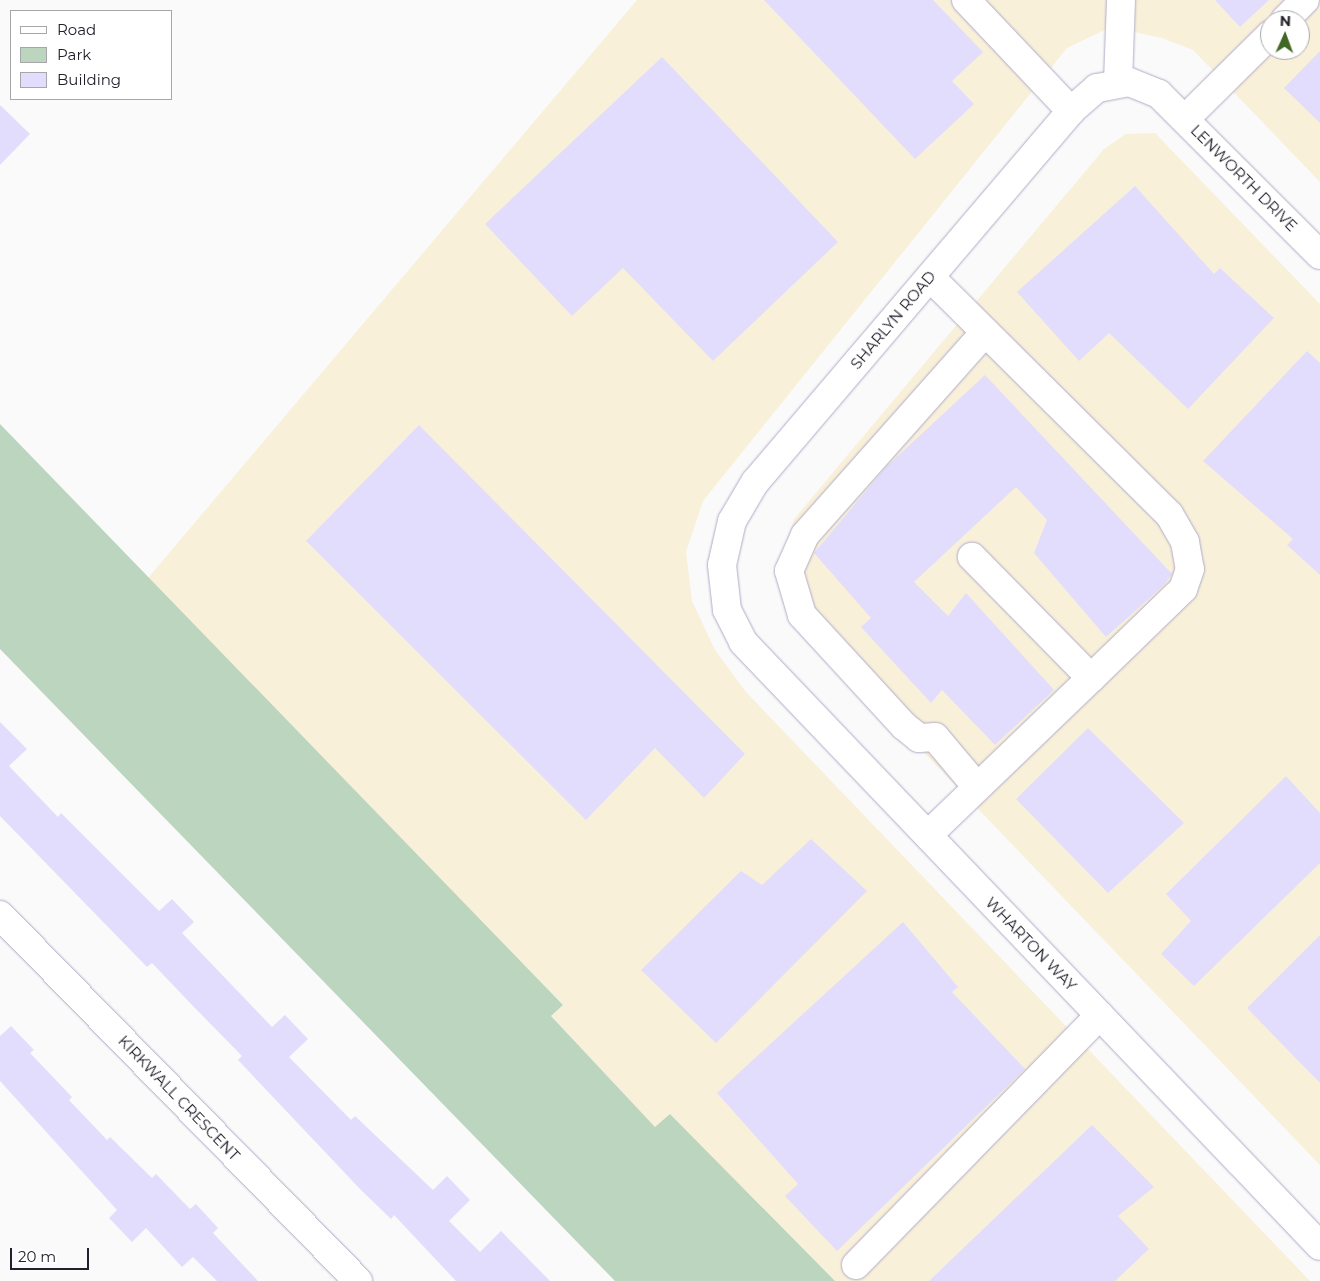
<!DOCTYPE html>
<style>
body{margin:0}
#map{position:relative;width:1320px;height:1281px;overflow:hidden;background:#fafafa;font-family:Montserrat,sans-serif}
div>[style]{position:absolute}
.industrial>*{inset:0;background:#f9f0da}
.green>*{inset:0;background:#bbd5bf}
.building>*{inset:0;background:#e2ddfc}
.roads{filter:drop-shadow(0 0 1px #b0abc8) drop-shadow(0 0 1px #b0abc8)}
.minor>*{height:28px;margin:-14px;padding:0 14px;transform-origin:14px;border-radius:14px;background:#fff}
span{translate:-50% -50%;white-space:nowrap;text-align:center;line-height:1.15;-webkit-text-stroke:4px #fff;paint-order:stroke}
.street-label{font-size:15px;color:#22202b}
.legend{position:absolute;left:10px;top:10px;width:162px;height:90px;box-sizing:border-box;background:#fff;border:1px solid #a7a6aa;margin:0;padding:6px 9px;list-style:none;font-size:15px;color:#22202b}
.legend li{display:flex;align-items:center;gap:10px;height:25px}
.legend b{width:25px;border:1px solid #a7a6aa}
.north{position:absolute;left:1260px;top:10px;width:50px;height:50px;box-sizing:border-box;background:#fff;border:1px solid #a7a6aa;border-radius:50%;rotate:2deg;font-size:14px;font-weight:700;line-height:20px;text-align:center;color:#22202b}
.north::after{content:'';display:block;margin:auto;width:18px;height:22px;background:#406824;clip-path:polygon(50% 0,100% 100%,50% 72%,0 100%)}
.scale{position:absolute;left:10px;top:1248px;width:79px;height:22px;box-sizing:border-box;border:2px solid #22202b;border-top:0;padding-left:6px;font-size:15px;line-height:18px;white-space:nowrap;color:#22202b;-webkit-text-stroke:4px #fff;paint-order:stroke}
</style>
<div id="map">
<div class="industrial">
<i style="clip-path:polygon(evenodd,637px 0,1320px 0,1320px 182px,1193px 50px,1162px 38px,1111px 27px,1067px 48px,703px 501px,686px 552px,692px 601px,715px 650px,746px 692px,1310px 1281px,835px 1281px,670px 1114px,656px 1128px,551px 1016px,563px 1005px,148px 578px,637px 0,1270px 20px,1300px 20px,1300px 50px,1270px 50px,1270px 20px)"></i>
<i style="clip-path:polygon(1155px 133px,1320px 304px,1320px 1165px,787px 610px,778px 575px,794px 519px,1104px 149px,1126px 134px)"></i>
</div>
<div class="green">
<i style="clip-path:polygon(0 424px,563px 1005px,551px 1016px,655px 1127px,670px 1114px,835px 1281px,615px 1281px,0 649px)"></i>
</div>
<div class="building">
<i style="clip-path:polygon(764px 0,933px 0,983px 52px,952px 81px,974px 104px,915px 159px)"></i>
<i style="clip-path:polygon(1215px 0,1269px 0,1240px 27px)"></i>
<i style="clip-path:polygon(1320px 51px,1320px 123px,1284px 88px)"></i>
<i style="clip-path:polygon(662px 57px,838px 242px,713px 361px,623px 268px,572px 316px,485px 224px)"></i>
<i style="clip-path:polygon(0 105px,30px 134px,0 165px)"></i>
<i style="clip-path:polygon(1135px 186px,1214px 274px,1220px 268px,1274px 318px,1188px 409px,1109px 333px,1079px 361px,1017px 292px)"></i>
<i style="clip-path:polygon(1307px 351px,1320px 363px,1320px 575px,1287px 545px,1293px 539px,1203px 461px)"></i>
<i style="clip-path:polygon(985px 375px,1172px 574px,1164px 585px,1106px 637px,1034px 553px,1047px 520px,1016px 487px,914px 582px,948px 616px,966px 593px,1054px 690px,995px 745px,942px 690px,931px 703px,861px 627px,871px 618px,814px 553px,887px 466px)"></i>
<i style="clip-path:polygon(419px 425px,745px 754px,704px 798px,655px 748px,586px 820px,306px 541px)"></i>
<i style="clip-path:polygon(0 722px,27px 749px,9px 766px,58px 817px,61px 813px,159px 911px,172px 899px,194px 922px,182px 933px,272px 1027px,285px 1015px,308px 1039px,289px 1057px,351px 1120px,355px 1116px,433px 1190px,447px 1176px,470px 1200px,449px 1221px,480px 1252px,501px 1231px,550px 1281px,456px 1281px,394px 1215px,391px 1219px,361px 1190px,238px 1060px,242px 1056px,193px 1006px,152px 963px,147px 967px,0 816px)"></i>
<i style="clip-path:polygon(1088px 728px,1184px 823px,1108px 893px,1016px 799px)"></i>
<i style="clip-path:polygon(1286px 776px,1320px 813px,1320px 863px,1194px 986px,1161px 954px,1191px 921px,1166px 894px)"></i>
<i style="clip-path:polygon(811px 839px,867px 891px,716px 1043px,641px 970px,741px 871px,762px 885px)"></i>
<i style="clip-path:polygon(903px 922px,958px 987px,952px 992px,1025px 1069px,837px 1251px,785px 1196px,798px 1184px,717px 1093px)"></i>
<i style="clip-path:polygon(1320px 935px,1320px 1083px,1247px 1008px)"></i>
<i style="clip-path:polygon(11px 1026px,34px 1050px,30px 1053px,72px 1097px,69px 1100px,107px 1140px,110px 1137px,152px 1178px,156px 1174px,190px 1209px,196px 1204px,218px 1228px,213px 1233px,258px 1281px,217px 1281px,193px 1257px,182px 1267px,146px 1228px,132px 1242px,109px 1218px,117px 1210px,0 1081px,0 1036px)"></i>
<i style="clip-path:polygon(1092px 1125px,1154px 1187px,1118px 1216px,1149px 1249px,1115px 1281px,929px 1281px)"></i>
</div>
<div class="roads">
<div class="minor">
<i style="left:966px;top:0;width:153px;rotate:46.6deg"></i>
<i style="left:1285px;top:20px;width:28px;rotate:-45deg"></i>
<i style="left:1118px;top:82px;width:82px;rotate:-87.9deg"></i>
<i style="left:1185px;top:119px;width:120px;rotate:-44.7deg"></i>
<i style="left:1320px;top:255px;width:228px;rotate:-135deg"></i>
<i style="left:1159px;top:94px;width:32px;rotate:-158deg"></i>
<i style="left:1129px;top:82px;width:33px;rotate:169deg"></i>
<i style="left:1097px;top:88px;width:35px;rotate:139deg"></i>
<i style="left:1071px;top:111px;width:487px;rotate:130.4deg"></i>
<i style="left:755px;top:482px;width:45px;rotate:120.5deg"></i>
<i style="left:732px;top:521px;width:45px;rotate:102.8deg"></i>
<i style="left:722px;top:565px;width:45px;rotate:83.7deg"></i>
<i style="left:727px;top:610px;width:36px;rotate:63deg"></i>
<i style="left:743px;top:642px;width:835px;rotate:46.31deg"></i>
<i style="left:930px;top:277px;width:337px;rotate:44.8deg"></i>
<i style="left:1169px;top:514px;width:32px;rotate:60deg"></i>
<i style="left:1185px;top:542px;width:27px;rotate:80deg"></i>
<i style="left:1190px;top:569px;width:21px;rotate:109deg"></i>
<i style="left:1183px;top:589px;width:128px;rotate:135.9deg"></i>
<i style="left:1091px;top:678px;width:170px;rotate:-134.5deg"></i>
<i style="left:977px;top:787px;width:65px;rotate:-130deg"></i>
<i style="left:935px;top:737px;width:16px;rotate:176deg"></i>
<i style="left:919px;top:738px;width:19px;rotate:-141deg"></i>
<i style="left:904px;top:726px;width:151px;rotate:-132.6deg"></i>
<i style="left:802px;top:615px;width:46px;rotate:-106.5deg"></i>
<i style="left:789px;top:571px;width:39px;rotate:-66deg"></i>
<i style="left:805px;top:535px;width:271px;rotate:-48.4deg"></i>
<i style="left:928px;top:835px;width:226px;rotate:-43.9deg"></i>
<i style="left:0;top:915px;width:512px;rotate:45.63deg"></i>
<i style="left:856px;top:1265px;width:349px;rotate:-45.7deg"></i>
</div>
</div>
<div class="street-label">
<span style="left:1244px;top:178px;rotate:45deg">LENWORTH DRIVE</span>
<span style="left:893px;top:320px;rotate:-50deg">SHARLYN ROAD</span>
<span style="left:1031px;top:944px;rotate:46deg">WHARTON WAY</span>
<span style="left:179px;top:1098px;rotate:46deg">KIRKWALL CRESCENT</span>
</div>
<ul class="legend">
<li><b style="height:6px;background:#fff"></b>Road</li>
<li><b style="height:14px;background:#bbd5bf"></b>Park</li>
<li><b style="height:14px;background:#e2ddfc"></b>Building</li>
</ul>
<div class="north">N</div>
<div class="scale">20 m</div>
</div>
